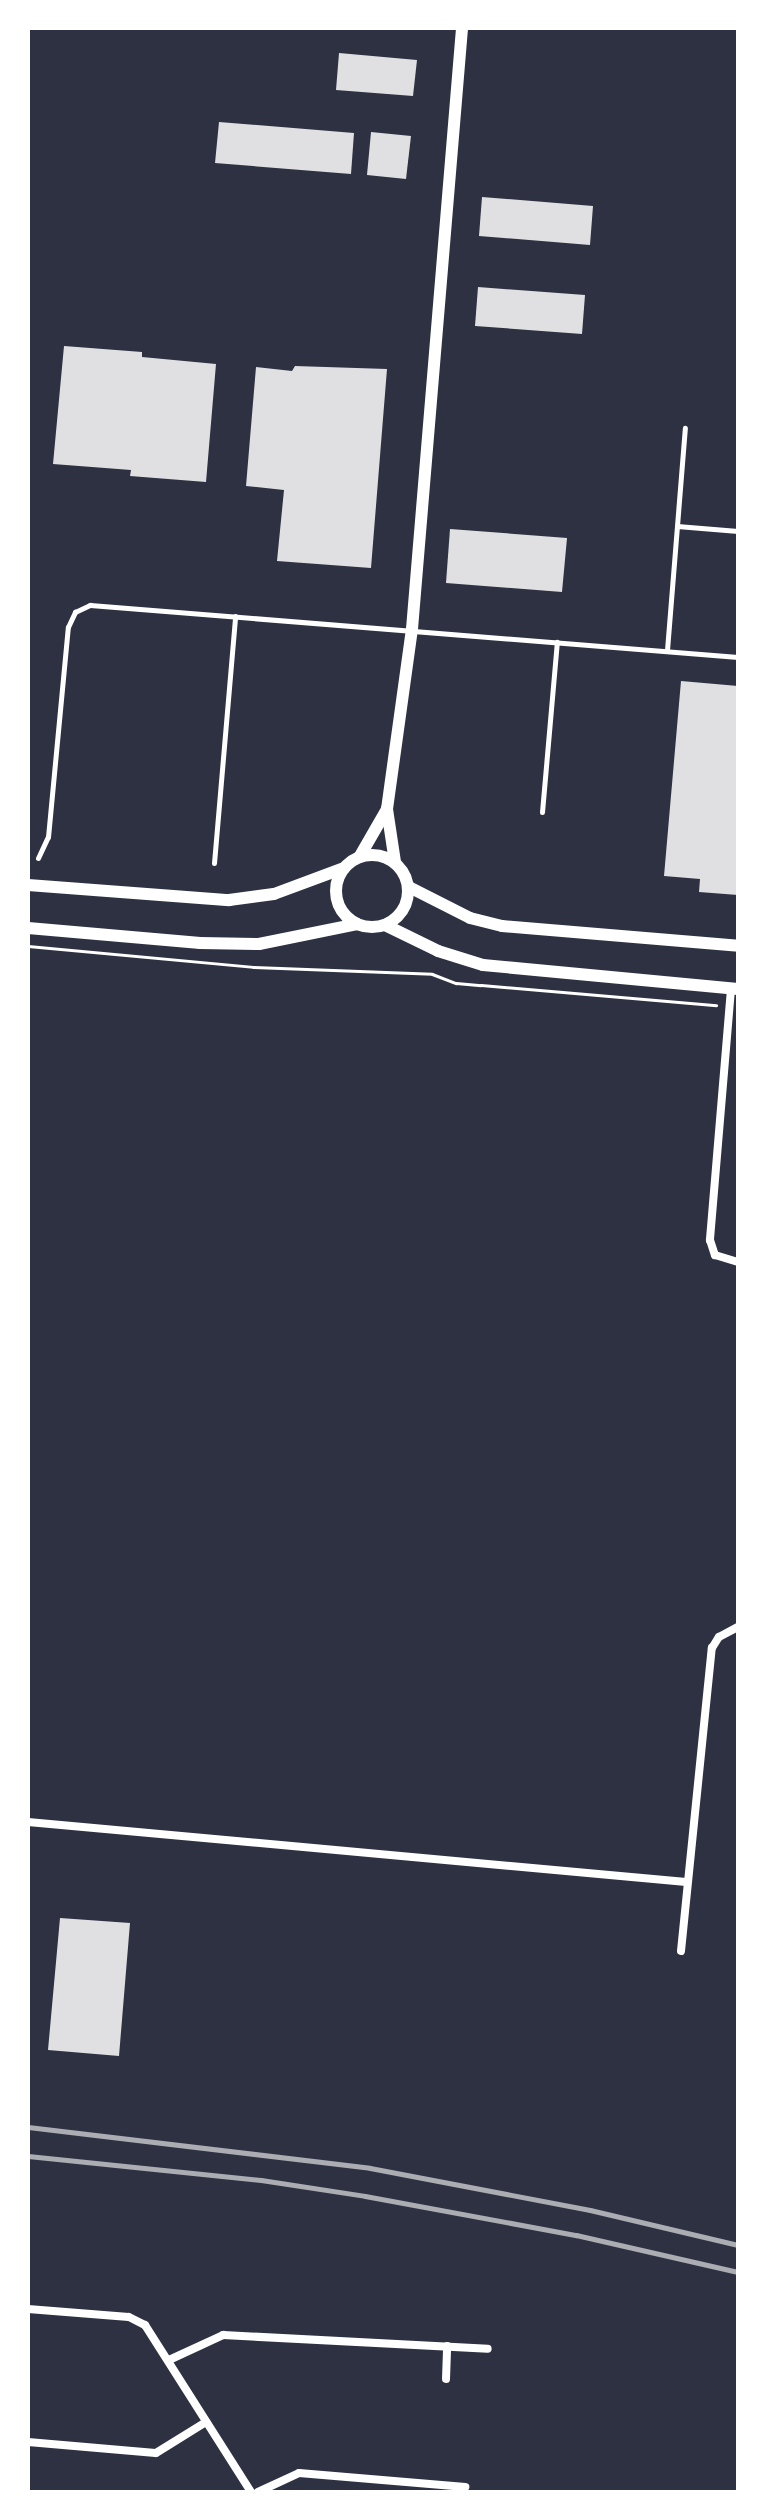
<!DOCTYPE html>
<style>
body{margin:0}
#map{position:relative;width:766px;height:2520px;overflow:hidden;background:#2d3142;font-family:Literata,serif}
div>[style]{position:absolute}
.building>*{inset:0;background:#e0e0e3}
.path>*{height:3px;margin:-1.5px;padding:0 1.5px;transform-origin:1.5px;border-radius:1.5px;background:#fff}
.service>*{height:5px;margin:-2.5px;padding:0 2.5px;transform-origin:2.5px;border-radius:2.5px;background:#fff}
.minor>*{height:8px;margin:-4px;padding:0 4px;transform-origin:4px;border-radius:4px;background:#fff}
.tertiary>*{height:12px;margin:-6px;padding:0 6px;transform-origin:6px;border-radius:6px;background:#fff}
.tertiary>.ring{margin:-6px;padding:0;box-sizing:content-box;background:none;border:12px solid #fff;border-radius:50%}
.rail>*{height:5px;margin:-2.5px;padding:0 2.5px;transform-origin:2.5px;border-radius:2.5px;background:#abadb3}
span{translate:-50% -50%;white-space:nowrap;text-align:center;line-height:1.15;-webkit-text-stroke:6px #fff;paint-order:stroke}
.frame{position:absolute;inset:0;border:30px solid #fff;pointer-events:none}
</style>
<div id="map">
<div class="building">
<i style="clip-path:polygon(339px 53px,417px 60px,413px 96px,336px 90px)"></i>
<i style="clip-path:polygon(219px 122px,354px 133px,351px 174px,215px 163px)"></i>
<i style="clip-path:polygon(371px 132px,411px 136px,406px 179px,367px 175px)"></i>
<i style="clip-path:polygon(482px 197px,593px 206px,590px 245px,479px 236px)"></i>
<i style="clip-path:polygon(478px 287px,585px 295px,582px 334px,475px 326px)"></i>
<i style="clip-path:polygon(64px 346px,142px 352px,142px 357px,216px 364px,206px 482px,130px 476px,131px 470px,53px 464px)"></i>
<i style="clip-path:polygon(295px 366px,387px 369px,371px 568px,277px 561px,284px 490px,246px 486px,256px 367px,292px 371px)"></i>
<i style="clip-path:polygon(450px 529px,567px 538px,562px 592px,446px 583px)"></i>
<i style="clip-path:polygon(681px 681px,738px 686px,738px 895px,699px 892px,700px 879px,664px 876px)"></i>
<i style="clip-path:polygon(60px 1918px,130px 1923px,119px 2056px,48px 2050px)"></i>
</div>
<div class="path">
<i style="left:28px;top:946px;width:226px;rotate:5.3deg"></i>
<i style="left:253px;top:967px;width:179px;rotate:2.2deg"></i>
<i style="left:432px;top:974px;width:26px;rotate:21deg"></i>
<i style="left:456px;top:983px;width:25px;rotate:5deg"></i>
<i style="left:481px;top:985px;width:236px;rotate:4.9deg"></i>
</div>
<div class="service">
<i style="left:677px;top:526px;width:61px;rotate:4.7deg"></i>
<i style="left:667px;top:650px;width:223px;rotate:-85.4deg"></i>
<i style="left:542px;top:812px;width:171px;rotate:-85deg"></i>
<i style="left:38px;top:858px;width:23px;rotate:-65deg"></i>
<i style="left:48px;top:837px;width:211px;rotate:-84.6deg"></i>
<i style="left:68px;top:627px;width:17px;rotate:-65deg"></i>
<i style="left:75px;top:612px;width:17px;rotate:-25deg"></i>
<i style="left:90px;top:605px;width:650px;rotate:4.59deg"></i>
<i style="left:214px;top:863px;width:248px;rotate:-85.1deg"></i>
</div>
<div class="minor">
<i style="left:731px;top:989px;width:252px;rotate:94.8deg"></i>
<i style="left:710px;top:1240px;width:16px;rotate:72deg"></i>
<i style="left:715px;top:1255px;width:24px;rotate:17deg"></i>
<i style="left:28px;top:1822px;width:661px;rotate:5.21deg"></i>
<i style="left:681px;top:1951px;width:305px;rotate:-84.2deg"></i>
<i style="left:712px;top:1648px;width:13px;rotate:-58deg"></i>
<i style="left:719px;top:1637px;width:21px;rotate:-28deg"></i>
<i style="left:28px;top:2309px;width:101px;rotate:4.5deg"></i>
<i style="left:129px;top:2317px;width:18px;rotate:27deg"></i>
<i style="left:145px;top:2325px;width:198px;rotate:57.6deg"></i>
<i style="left:169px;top:2360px;width:60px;rotate:-24.8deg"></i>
<i style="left:223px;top:2335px;width:265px;rotate:3deg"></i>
<i style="left:446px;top:2379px;width:33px;rotate:-88deg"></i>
<i style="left:28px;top:2442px;width:128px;rotate:4.9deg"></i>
<i style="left:156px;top:2453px;width:59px;rotate:-31.8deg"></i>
<i style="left:258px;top:2492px;width:45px;rotate:-24.9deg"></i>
<i style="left:299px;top:2473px;width:167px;rotate:4.8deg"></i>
</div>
<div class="tertiary">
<i class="ring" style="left:336px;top:855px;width:60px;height:60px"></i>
<i style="left:360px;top:856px;width:54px;rotate:-60.1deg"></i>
<i style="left:395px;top:862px;width:54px;rotate:-98.6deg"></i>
<i style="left:387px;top:809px;width:182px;rotate:-82.1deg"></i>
<i style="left:412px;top:629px;width:603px;rotate:-85.24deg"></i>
<i style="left:28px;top:885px;width:202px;rotate:4.3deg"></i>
<i style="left:229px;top:900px;width:45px;rotate:-7.6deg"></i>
<i style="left:274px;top:894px;width:75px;rotate:-20.4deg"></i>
<i style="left:409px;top:887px;width:68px;rotate:26.9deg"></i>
<i style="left:470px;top:918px;width:33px;rotate:14deg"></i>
<i style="left:502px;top:926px;width:237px;rotate:4.8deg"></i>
<i style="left:385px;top:925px;width:59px;rotate:26.1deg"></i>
<i style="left:438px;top:951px;width:47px;rotate:17.3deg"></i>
<i style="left:483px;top:965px;width:256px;rotate:5.4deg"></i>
<i style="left:28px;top:928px;width:173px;rotate:5deg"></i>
<i style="left:200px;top:943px;width:59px;rotate:1deg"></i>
<i style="left:259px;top:944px;width:100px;rotate:-11.5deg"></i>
</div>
<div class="rail">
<i style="left:28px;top:2127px;width:344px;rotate:6.8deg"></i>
<i style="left:370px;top:2168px;width:224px;rotate:10.8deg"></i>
<i style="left:590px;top:2210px;width:152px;rotate:13.3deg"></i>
<i style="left:28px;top:2156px;width:234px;rotate:5.9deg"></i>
<i style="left:261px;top:2180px;width:105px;rotate:8.7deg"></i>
<i style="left:365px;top:2196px;width:215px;rotate:10.5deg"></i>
<i style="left:576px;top:2235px;width:166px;rotate:12.9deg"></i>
</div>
<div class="frame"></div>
</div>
